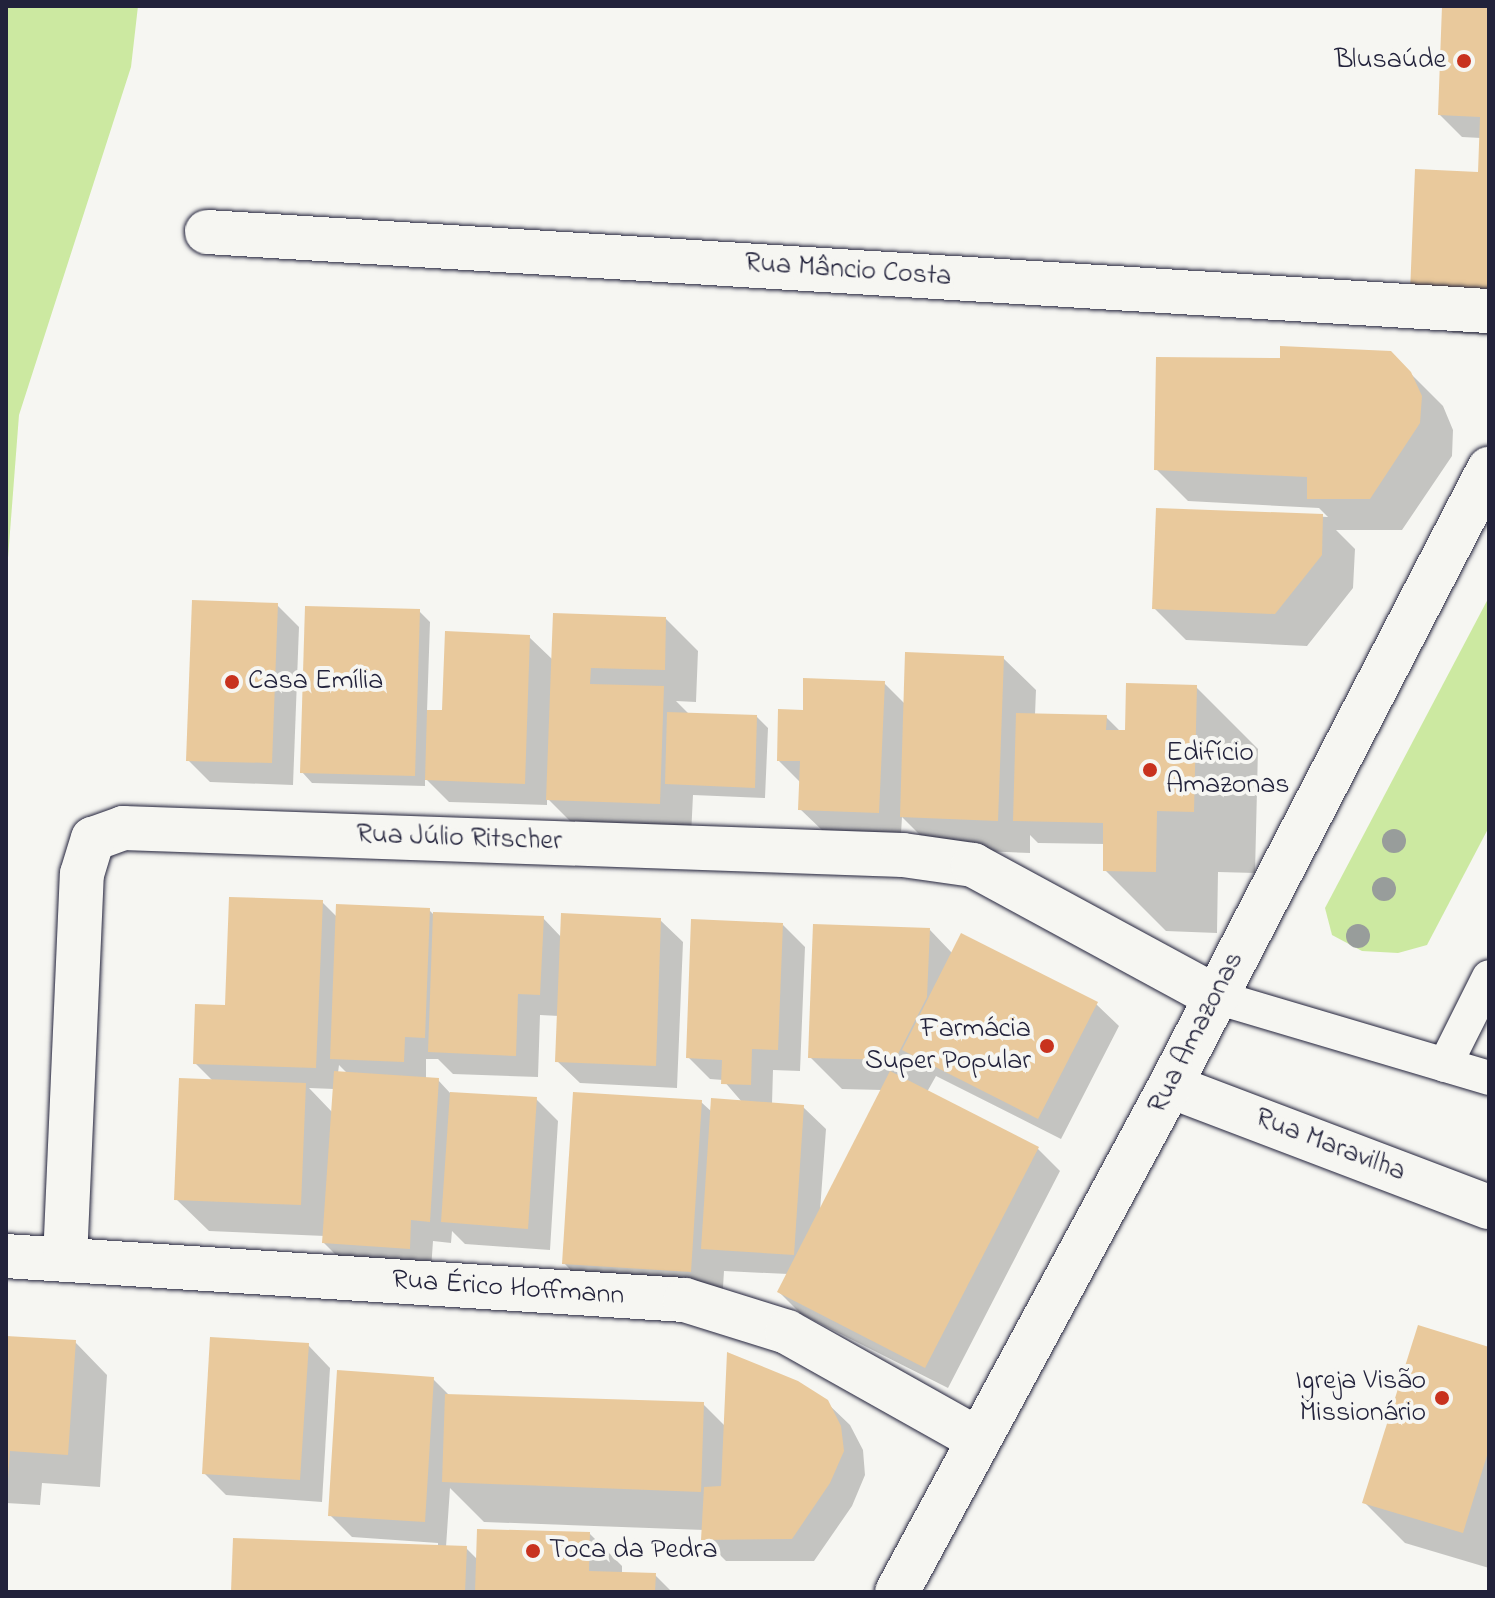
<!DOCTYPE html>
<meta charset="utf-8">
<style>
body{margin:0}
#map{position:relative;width:1495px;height:1598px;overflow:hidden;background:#f6f6f2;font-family:"Indie Flower",sans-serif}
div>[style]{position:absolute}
.green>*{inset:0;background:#cce9a1}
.shadow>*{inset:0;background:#0003}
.building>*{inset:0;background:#e9c99c}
.roads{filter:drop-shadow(0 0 2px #22223b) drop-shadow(0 0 2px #22223b)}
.service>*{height:34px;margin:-17px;padding:0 17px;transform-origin:17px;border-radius:17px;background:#f6f6f2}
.minor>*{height:44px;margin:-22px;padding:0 22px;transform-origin:22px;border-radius:22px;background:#f6f6f2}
.secondary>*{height:44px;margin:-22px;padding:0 22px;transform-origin:22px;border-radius:22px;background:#f6f6f2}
.trees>*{width:24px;height:24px;margin:-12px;border-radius:50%;background:#989d9b}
.dots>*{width:22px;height:22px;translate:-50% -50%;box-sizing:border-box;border:4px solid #f6f6f2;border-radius:50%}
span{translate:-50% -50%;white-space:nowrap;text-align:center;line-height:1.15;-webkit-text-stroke:8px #f6f6f2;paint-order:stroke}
.poi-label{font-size:28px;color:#22223b}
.right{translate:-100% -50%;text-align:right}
.left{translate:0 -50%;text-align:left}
.street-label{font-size:28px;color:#22223b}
.frame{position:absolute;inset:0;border:8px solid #22223b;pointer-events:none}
</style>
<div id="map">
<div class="green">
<i style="clip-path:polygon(6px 6px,138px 6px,131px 67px,19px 415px,6px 584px)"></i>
<i style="clip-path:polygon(1489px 597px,1489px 827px,1427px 945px,1398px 953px,1362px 951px,1332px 935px,1325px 908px)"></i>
</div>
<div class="shadow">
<i style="clip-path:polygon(1444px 6px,1489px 6px,1489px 335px,1453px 333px,1412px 293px,1480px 174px,1481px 138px,1462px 137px,1440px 115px)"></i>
<i style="clip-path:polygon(1390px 353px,1443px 406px,1453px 430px,1452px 456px,1402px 530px,1336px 530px,1355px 549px,1353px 588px,1307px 646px,1186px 640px,1154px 608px,1158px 510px,1328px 517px,1319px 508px,1188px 501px,1156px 469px,1282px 360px)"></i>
<i style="clip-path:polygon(277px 605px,299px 627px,293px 785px,210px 782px,188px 760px)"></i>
<i style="clip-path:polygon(419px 611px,430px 622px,427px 712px,444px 712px,529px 637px,553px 660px,666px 619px,698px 651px,696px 702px,676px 701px,690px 715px,757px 717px,768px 728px,765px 798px,693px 795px,691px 836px,580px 831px,547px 798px,547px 805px,449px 802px,425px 778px,425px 786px,312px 783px,302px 772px)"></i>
<i style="clip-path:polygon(1003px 658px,1036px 690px,1035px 715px,1106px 717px,1121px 732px,1127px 732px,1196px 687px,1258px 749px,1255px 873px,1218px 872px,1217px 933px,1166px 931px,1105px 870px,1105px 844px,1038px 843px,1030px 835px,1030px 853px,934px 849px,902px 817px,901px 834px,823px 831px,800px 809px,801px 783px,779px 761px,805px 712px,884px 683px,906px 705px)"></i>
<i style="clip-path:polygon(evenodd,322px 902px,338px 918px,429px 910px,433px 914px,543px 918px,562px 938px,660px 920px,683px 942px,677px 1088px,580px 1083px,557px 1061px,559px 1016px,540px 1015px,538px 1077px,453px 1074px,438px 1059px,426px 1059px,426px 1080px,438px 1080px,451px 1094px,536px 1099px,558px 1121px,550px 1250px,465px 1244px,452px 1231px,451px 1243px,433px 1241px,431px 1270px,346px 1265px,324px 1243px,325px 1236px,209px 1231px,176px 1199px,213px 1081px,195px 1063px,227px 1007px,322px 902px,339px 1065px,348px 1074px,338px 1073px,339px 1065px,322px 902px,309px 1088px,334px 1089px,333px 1113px,309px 1088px)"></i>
<i style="clip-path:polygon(783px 925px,805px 947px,800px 1071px,773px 1070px,772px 1104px,803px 1107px,826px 1129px,820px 1211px,882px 1090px,842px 1089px,810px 1057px,930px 930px,953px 954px,1096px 1004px,1119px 1026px,1061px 1139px,936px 1076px,927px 1092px,1038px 1149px,1060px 1171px,948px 1388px,801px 1314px,779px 1292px,788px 1274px,724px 1271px,722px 1304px,596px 1296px,564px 1263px,701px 1102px,712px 1112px,742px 1102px,723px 1080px,710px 1079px,688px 1057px)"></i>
<i style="clip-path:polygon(6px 1338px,75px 1342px,107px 1375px,100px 1487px,42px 1483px,40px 1505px,6px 1503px)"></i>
<i style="clip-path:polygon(308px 1345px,330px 1368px,322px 1502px,226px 1495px,204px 1473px)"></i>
<i style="clip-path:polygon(1489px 1349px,1489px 1568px,1405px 1543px,1364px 1502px)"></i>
<i style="clip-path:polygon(433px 1379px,450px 1396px,703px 1404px,725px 1426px,826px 1402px,850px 1425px,863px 1450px,865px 1475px,852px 1506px,814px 1561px,726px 1561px,704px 1539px,704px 1530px,484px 1522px,450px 1488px,446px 1547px,466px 1548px,478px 1560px,590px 1534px,622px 1566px,622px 1574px,655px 1575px,672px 1592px,233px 1592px,438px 1547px,438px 1543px,352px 1537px,330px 1515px)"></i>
</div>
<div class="building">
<i style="clip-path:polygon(1442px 6px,1489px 6px,1489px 297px,1410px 293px,1415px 169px,1478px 172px,1480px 117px,1438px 115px)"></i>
<i style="clip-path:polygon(1280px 346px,1391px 351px,1411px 372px,1422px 396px,1420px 423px,1370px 499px,1307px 499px,1307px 477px,1154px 470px,1156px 357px,1280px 358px)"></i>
<i style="clip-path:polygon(1156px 508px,1323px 514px,1322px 555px,1275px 614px,1152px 609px)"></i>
<i style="clip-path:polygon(192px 600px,278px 603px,272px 763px,186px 761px)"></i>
<i style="clip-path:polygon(305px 606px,420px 609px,415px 776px,300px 773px)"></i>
<i style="clip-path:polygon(553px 613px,666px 617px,665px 670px,591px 668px,590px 684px,664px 686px,660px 804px,546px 800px)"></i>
<i style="clip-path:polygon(445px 631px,530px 635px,525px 784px,425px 780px,427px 710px,442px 710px)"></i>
<i style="clip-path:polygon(905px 652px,1004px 656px,998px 821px,900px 817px)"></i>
<i style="clip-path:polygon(803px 678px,885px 681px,879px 813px,798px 810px,800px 761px,777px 761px,778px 709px,803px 710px)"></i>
<i style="clip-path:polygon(1126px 683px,1197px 685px,1194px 812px,1157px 811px,1156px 872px,1103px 871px,1103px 823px,1013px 821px,1016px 713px,1107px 715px,1106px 730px,1125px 730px)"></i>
<i style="clip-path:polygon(667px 712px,757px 715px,755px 788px,665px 784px)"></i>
<i style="clip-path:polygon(229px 897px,323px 900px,316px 1068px,193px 1064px,195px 1004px,225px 1005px)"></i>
<i style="clip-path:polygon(336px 904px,430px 908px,425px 1038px,405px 1037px,404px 1062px,330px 1059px)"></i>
<i style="clip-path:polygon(433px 912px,544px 916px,540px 995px,518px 994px,516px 1056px,428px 1052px)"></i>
<i style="clip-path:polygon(561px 913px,661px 918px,656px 1066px,555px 1062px)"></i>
<i style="clip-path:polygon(691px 919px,783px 923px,778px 1050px,752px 1049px,751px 1085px,721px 1084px,722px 1060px,686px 1058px)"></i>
<i style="clip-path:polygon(813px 924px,930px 928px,927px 997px,895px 1060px,808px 1058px)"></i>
<i style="clip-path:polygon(961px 933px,1098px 1002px,1038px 1119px,902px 1050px)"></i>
<i style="clip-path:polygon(334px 1071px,439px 1078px,430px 1222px,411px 1220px,410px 1249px,322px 1243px)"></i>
<i style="clip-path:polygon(890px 1071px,1039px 1147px,925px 1368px,777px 1292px)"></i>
<i style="clip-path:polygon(179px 1078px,306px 1083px,301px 1205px,174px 1200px)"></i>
<i style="clip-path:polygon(450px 1092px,537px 1097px,528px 1229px,441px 1222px)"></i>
<i style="clip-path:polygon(573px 1092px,702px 1100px,691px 1272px,562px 1264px)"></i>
<i style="clip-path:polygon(711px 1098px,804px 1105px,794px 1255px,701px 1249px)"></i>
<i style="clip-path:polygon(1418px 1325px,1489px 1347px,1489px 1449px,1463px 1533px,1362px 1503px)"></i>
<i style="clip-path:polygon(6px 1336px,76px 1340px,68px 1455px,10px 1451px,8px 1479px)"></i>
<i style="clip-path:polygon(210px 1337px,309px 1343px,300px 1480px,202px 1474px)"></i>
<i style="clip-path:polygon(727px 1352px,798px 1381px,828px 1400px,841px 1426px,844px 1451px,830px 1483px,792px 1539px,701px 1540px,704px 1487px,721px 1486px)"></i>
<i style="clip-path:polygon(337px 1370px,434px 1377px,425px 1522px,328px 1516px)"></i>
<i style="clip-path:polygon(445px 1394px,704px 1402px,701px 1492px,442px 1482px)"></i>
<i style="clip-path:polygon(477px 1529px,590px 1532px,589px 1571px,656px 1573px,655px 1592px,475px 1592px)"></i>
<i style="clip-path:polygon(233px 1538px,467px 1546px,465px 1592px,231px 1592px)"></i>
</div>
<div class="roads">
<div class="service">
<i style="left:1216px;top:997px;width:285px;rotate:16.5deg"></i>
<i style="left:1445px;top:1065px;width:98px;rotate:-63.4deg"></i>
</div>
<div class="minor">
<i style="left:207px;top:232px;width:1284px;rotate:3.53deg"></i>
<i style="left:1170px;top:1086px;width:341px;rotate:20.8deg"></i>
<i style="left:6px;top:1256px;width:680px;rotate:3.71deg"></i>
<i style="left:685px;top:1300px;width:107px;rotate:17.4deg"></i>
<i style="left:787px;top:1332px;width:219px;rotate:29.3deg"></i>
<i style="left:65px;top:1260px;width:386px;rotate:-87.5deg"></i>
<i style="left:82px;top:874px;width:37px;rotate:-73deg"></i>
<i style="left:93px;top:839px;width:32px;rotate:-20deg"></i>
<i style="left:123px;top:828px;width:780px;rotate:1.98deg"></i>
<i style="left:903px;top:855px;width:71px;rotate:8.1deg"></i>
<i style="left:973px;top:865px;width:277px;rotate:28.5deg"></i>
</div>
<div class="secondary">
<i style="left:897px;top:1592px;width:575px;rotate:-61.65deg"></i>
<i style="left:1170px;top:1086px;width:695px;rotate:-62.66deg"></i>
</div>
</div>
<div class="trees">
<i style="left:1394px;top:841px"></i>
<i style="left:1384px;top:889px"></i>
<i style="left:1358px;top:936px"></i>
</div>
<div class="dots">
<i style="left:1464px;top:61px;background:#c8321e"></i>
<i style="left:232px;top:682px;background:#c8321e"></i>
<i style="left:1150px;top:770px;background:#c8321e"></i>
<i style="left:1047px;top:1046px;background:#c8321e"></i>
<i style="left:1442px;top:1398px;background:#c8321e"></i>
<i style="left:533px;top:1551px;background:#c8321e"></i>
</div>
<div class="poi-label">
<span class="right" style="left:1446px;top:61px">Blusaúde</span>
<span class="left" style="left:248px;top:682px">Casa Emília</span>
<span class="left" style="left:1166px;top:770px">Edifício<br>Amazonas</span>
<span class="right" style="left:1031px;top:1046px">Farmácia<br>Super Popular</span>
<span class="right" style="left:1426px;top:1398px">Igreja Visão<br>Missionário</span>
<span class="left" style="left:549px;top:1551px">Toca da Pedra</span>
</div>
<div class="street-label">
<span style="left:848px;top:271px;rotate:4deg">Rua Mâncio Costa</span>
<span style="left:459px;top:839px;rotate:2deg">Rua Júlio Ritscher</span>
<span style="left:1197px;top:1033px;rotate:-63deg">Rua Amazonas</span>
<span style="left:1330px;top:1146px;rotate:21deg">Rua Maravilha</span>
<span style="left:508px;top:1289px;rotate:4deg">Rua Érico Hoffmann</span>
</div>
<div class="frame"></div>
</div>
